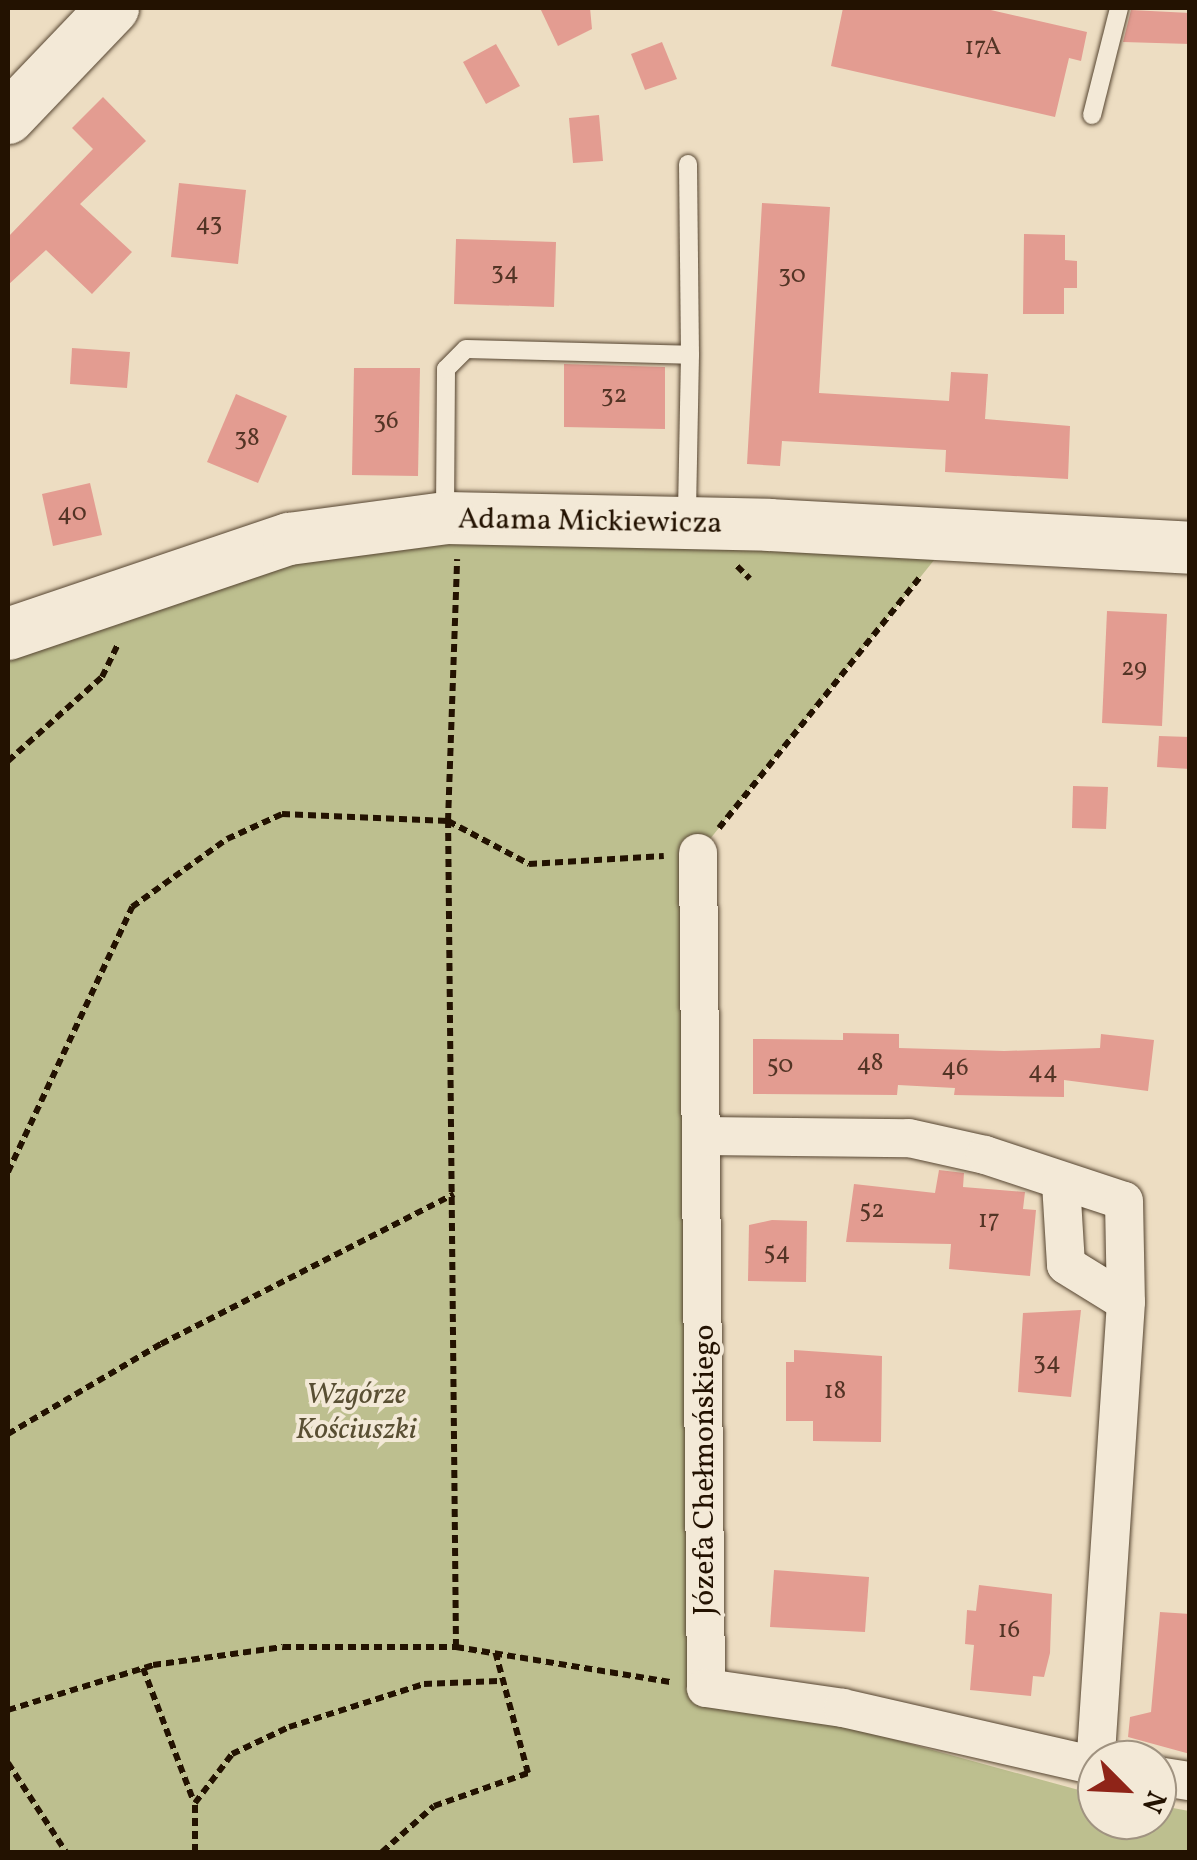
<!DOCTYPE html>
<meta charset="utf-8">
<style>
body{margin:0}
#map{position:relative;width:1197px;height:1860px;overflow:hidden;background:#edddc2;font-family:Vollkorn,serif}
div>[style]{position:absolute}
.green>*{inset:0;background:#bdbf8f}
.building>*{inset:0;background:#e39c91}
.path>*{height:6px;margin-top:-3px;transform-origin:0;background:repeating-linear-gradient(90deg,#231201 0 8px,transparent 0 13px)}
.roads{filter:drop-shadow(0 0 2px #564531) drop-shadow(0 0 2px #564531)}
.lane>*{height:18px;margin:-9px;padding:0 9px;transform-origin:9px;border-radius:9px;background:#f3e9d7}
.street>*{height:38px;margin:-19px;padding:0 19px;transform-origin:19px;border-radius:19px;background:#f3e9d7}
.secondary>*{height:52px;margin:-26px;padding:0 26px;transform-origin:26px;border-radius:26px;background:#f3e9d7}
span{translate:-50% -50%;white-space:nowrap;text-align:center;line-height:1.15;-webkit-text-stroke:8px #f3e9d7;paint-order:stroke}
.number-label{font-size:25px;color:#533425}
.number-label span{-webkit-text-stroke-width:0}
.street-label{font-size:30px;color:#231201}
.park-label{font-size:30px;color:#594f33;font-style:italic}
.frame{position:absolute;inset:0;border:10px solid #231201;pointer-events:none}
.north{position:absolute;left:1077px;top:1740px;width:100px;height:100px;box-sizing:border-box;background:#f3e9d7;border:2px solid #a09381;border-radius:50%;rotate:114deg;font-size:28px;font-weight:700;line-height:40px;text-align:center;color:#231201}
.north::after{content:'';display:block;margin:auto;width:35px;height:45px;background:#8f2418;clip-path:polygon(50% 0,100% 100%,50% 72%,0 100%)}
</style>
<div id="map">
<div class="green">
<i style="clip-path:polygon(955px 534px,698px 854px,706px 1688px,1097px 1795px,1097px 1820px,1157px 1820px,1157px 1805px,1189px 1811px,1189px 1852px,8px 1852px,8px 634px,289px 539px)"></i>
</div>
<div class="building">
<i style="clip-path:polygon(540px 8px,590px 8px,592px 29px,558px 46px)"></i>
<i style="clip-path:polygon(843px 8px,982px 8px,1087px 32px,1081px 61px,1069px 58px,1055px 117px,831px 66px)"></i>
<i style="clip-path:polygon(1131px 10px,1190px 13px,1190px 44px,1123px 42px)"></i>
<i style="clip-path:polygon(662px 42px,677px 79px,645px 90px,631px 54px)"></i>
<i style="clip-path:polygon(496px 44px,520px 86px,486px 104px,463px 62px)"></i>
<i style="clip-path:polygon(103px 97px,146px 141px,80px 204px,132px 252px,92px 294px,46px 250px,8px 285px,8px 237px,93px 149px,72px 128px)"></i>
<i style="clip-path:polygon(599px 115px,603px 161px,573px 163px,569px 118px)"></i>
<i style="clip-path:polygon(179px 183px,246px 190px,238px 264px,171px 257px)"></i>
<i style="clip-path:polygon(762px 203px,830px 207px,819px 393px,949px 401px,951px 372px,988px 374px,985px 419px,1070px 426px,1068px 479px,945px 472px,946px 450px,782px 441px,780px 466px,747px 464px)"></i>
<i style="clip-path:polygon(1024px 234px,1065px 235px,1065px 260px,1077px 261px,1077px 288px,1064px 288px,1064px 314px,1023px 314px)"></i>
<i style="clip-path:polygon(456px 239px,556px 242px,554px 307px,454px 304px)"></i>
<i style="clip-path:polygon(72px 348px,130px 352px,127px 388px,70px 384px)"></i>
<i style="clip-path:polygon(564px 364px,665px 367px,665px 429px,564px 427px)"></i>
<i style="clip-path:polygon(354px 368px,420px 368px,418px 476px,352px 475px)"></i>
<i style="clip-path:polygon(236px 394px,287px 416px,258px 483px,207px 462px)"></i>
<i style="clip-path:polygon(90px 483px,102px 535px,53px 546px,42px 494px)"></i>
<i style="clip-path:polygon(1107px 611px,1167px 614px,1162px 726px,1102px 723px)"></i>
<i style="clip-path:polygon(1159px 736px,1190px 737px,1190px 769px,1157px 767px)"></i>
<i style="clip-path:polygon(1073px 786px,1108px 787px,1106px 829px,1072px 828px)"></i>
<i style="clip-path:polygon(843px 1033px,899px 1034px,899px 1048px,1004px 1051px,1100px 1048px,1101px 1034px,1154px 1040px,1148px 1091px,1064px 1080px,1064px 1097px,954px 1095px,955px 1088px,898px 1085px,897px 1095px,753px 1094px,753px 1039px,843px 1040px)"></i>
<i style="clip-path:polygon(939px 1170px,964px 1173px,963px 1187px,1025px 1192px,1023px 1209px,1036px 1210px,1030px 1276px,949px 1269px,951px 1244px,846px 1242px,854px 1184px,935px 1193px)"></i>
<i style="clip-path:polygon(772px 1220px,807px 1221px,806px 1282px,748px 1281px,749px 1225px)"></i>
<i style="clip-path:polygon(1081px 1310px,1071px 1397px,1018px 1392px,1023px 1313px)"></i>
<i style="clip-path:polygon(794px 1350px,882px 1356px,881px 1442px,813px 1441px,813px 1421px,786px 1421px,786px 1362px,794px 1362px)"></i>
<i style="clip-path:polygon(774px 1570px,869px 1577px,865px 1632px,770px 1627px)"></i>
<i style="clip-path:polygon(979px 1585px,1052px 1594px,1050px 1653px,1044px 1677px,1033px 1676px,1031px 1696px,970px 1690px,974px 1645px,965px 1644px,967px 1610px,976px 1611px)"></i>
<i style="clip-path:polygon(1160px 1612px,1190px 1614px,1190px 1754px,1128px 1737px,1130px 1717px,1151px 1712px)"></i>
</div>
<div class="path">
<i style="left:737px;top:566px;width:18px;rotate:45deg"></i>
<i style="left:8px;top:761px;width:126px;rotate:-41.8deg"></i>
<i style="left:102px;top:677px;width:37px;rotate:-64deg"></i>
<i style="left:719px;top:828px;width:323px;rotate:-51.3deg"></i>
<i style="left:8px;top:1172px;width:293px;rotate:-64.9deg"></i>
<i style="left:132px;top:907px;width:117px;rotate:-35.6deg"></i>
<i style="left:227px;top:839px;width:60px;rotate:-24.4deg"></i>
<i style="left:282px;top:814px;width:166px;rotate:2.4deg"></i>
<i style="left:448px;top:821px;width:92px;rotate:28deg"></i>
<i style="left:529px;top:864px;width:135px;rotate:-3.4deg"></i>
<i style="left:8px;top:1434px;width:178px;rotate:-30.5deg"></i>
<i style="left:161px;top:1344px;width:329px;rotate:-27.1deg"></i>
<i style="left:456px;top:1647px;width:826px;rotate:-90.55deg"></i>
<i style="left:448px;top:821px;width:262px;rotate:-88deg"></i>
<i style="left:143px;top:1668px;width:143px;rotate:69.2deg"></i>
<i style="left:8px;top:1710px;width:152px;rotate:-17.2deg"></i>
<i style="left:153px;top:1665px;width:131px;rotate:-7.9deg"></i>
<i style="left:283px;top:1647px;width:173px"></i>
<i style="left:456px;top:1647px;width:217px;rotate:9.3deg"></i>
<i style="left:8px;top:1763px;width:106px;rotate:56.9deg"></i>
<i style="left:195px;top:1852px;width:49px;rotate:-90deg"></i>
<i style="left:195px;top:1803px;width:61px;rotate:-52.9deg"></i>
<i style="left:232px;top:1754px;width:63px;rotate:-25.3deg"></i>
<i style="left:289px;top:1727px;width:142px;rotate:-17.7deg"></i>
<i style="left:424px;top:1684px;width:74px;rotate:-2.3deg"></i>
<i style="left:382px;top:1852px;width:69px;rotate:-41.5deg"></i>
<i style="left:434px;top:1806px;width:100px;rotate:-19.3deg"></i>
<i style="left:528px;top:1773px;width:126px;rotate:-105.1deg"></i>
</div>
<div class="roads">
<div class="lane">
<i style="left:1092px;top:115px;width:110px;rotate:-75.8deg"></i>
<i style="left:688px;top:164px;width:191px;rotate:89.4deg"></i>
<i style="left:445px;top:512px;width:143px;rotate:-89.6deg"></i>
<i style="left:446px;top:369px;width:28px;rotate:-45deg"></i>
<i style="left:466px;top:349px;width:224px;rotate:1.5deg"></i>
<i style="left:690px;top:355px;width:162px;rotate:91.1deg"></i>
</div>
<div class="street">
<i style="left:698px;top:853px;width:835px;rotate:89.45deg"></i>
<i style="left:706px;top:1688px;width:138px;rotate:8.3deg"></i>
<i style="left:843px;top:1708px;width:261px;rotate:12.9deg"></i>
<i style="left:703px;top:1136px;width:206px;rotate:0.6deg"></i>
<i style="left:909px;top:1138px;width:78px;rotate:12.6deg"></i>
<i style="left:985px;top:1155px;width:146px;rotate:18.3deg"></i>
<i style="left:1124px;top:1201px;width:101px;rotate:88.9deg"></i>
<i style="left:1126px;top:1302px;width:465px;rotate:93.8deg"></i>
<i style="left:1061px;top:1183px;width:82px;rotate:86.5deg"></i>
<i style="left:1066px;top:1265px;width:70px;rotate:31.7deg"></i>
<i style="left:1157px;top:1776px;width:33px;rotate:9deg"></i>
</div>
<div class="secondary">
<i style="left:8px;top:118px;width:152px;rotate:-46.3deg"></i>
<i style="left:8px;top:634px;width:297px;rotate:-18.7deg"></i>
<i style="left:289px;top:539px;width:158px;rotate:-7.6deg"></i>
<i style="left:446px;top:518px;width:323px;rotate:1.2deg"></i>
<i style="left:769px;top:525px;width:422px;rotate:3.1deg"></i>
</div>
</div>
<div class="number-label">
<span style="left:983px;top:48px">17A</span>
<span style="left:209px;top:224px">43</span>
<span style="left:505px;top:273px">34</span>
<span style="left:792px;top:276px">30</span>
<span style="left:614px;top:396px">32</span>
<span style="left:386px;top:422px">36</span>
<span style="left:247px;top:439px">38</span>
<span style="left:72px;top:514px">40</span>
<span style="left:1134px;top:669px">29</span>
<span style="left:870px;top:1064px">48</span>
<span style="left:780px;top:1066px">50</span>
<span style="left:955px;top:1069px">46</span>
<span style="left:1043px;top:1072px">44</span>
<span style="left:872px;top:1211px">52</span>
<span style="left:989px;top:1221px">17</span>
<span style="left:777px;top:1253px">54</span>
<span style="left:1047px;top:1363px">34</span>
<span style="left:835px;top:1392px">18</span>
<span style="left:1009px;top:1631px">16</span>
</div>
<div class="street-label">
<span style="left:590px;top:522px;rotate:1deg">Adama Mickiewicza</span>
<span style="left:705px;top:1470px;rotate:-90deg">Józefa Chełmońskiego</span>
</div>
<div class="park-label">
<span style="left:356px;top:1412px">Wzgórze<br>Kościuszki</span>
</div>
<div class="frame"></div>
<div class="north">N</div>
</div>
